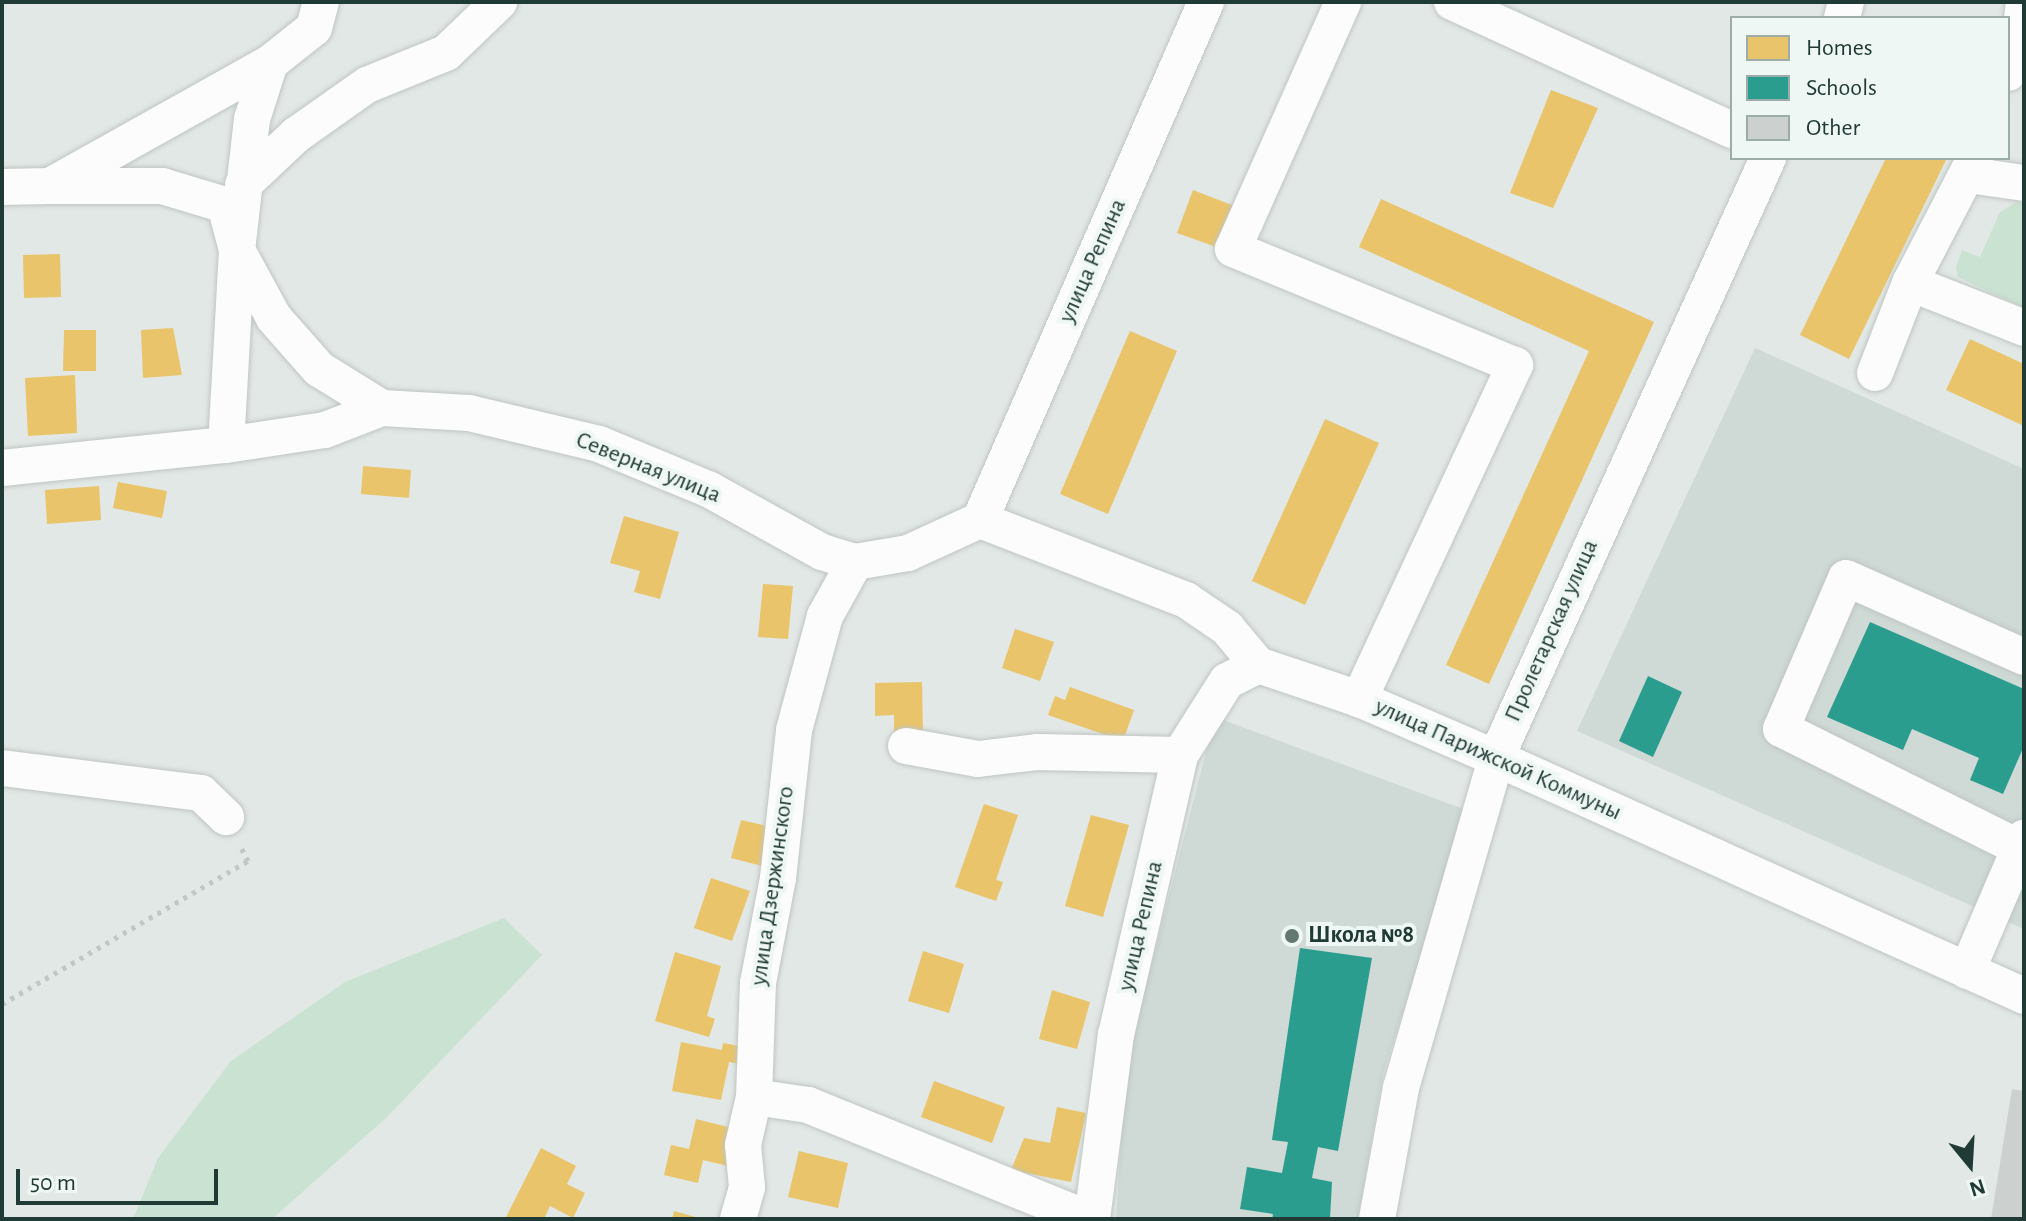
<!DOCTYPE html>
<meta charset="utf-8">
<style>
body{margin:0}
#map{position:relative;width:2026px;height:1221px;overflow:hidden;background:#e2e8e5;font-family:"Alegreya Sans",sans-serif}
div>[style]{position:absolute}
.built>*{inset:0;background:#cfd9d5}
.green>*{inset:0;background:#cae2d2}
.homes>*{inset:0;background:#e9c46a}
.schools>*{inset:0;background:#2a9d8f}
.building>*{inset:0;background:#ccd1cf}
.path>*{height:5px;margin-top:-2.5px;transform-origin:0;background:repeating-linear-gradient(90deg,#bfc8c5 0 4px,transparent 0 10px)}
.roads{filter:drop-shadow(0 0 2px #bfc5c2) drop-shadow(0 0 2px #bfc5c2)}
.minor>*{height:36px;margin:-18px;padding:0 18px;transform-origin:18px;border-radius:18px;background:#fbfcfb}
.dots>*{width:22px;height:22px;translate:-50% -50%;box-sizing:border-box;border:4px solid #eff7f4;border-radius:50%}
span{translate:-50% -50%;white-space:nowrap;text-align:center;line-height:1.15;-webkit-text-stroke:8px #eff7f4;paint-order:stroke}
.street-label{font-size:24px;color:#203b35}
.poi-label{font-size:24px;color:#203b35;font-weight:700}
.left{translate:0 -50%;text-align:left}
.frame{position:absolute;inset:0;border:4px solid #203b35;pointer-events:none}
.legend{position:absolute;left:1730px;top:16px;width:280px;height:144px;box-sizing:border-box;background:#eff7f4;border:2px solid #9caca8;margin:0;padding:10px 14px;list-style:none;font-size:24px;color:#203b35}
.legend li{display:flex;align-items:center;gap:16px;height:40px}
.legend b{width:40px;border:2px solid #9caca8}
.north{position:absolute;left:1930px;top:1125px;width:80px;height:80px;-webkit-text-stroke:6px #eff7f4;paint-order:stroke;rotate:162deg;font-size:22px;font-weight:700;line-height:32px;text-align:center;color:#203b35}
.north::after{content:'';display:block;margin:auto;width:28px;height:36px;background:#203b35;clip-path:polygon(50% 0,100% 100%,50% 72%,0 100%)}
.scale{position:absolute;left:16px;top:1169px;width:202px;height:36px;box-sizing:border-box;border:4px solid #203b35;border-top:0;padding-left:10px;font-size:24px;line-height:28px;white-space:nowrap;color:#203b35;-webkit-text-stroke:6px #eff7f4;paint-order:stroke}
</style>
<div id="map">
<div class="built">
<i style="clip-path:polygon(1755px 348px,2024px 469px,2024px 929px,1577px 731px)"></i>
<i style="clip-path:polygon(1215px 717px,1466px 810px,1383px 1075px,1358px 1219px,1116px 1219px,1126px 1063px)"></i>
</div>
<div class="green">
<i style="clip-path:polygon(2017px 202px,2024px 204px,2024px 308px,1958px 277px,1956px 267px,1962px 250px,1980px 257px,2000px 212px)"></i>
<i style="clip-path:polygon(504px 918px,542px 955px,387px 1117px,272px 1219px,133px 1219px,158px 1158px,231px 1061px,345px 982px)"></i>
</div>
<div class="homes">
<i style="clip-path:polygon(1551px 90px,1598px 108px,1553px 208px,1510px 193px)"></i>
<i style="clip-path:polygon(1886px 158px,1947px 158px,1849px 359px,1800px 335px)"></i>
<i style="clip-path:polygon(1193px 190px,1237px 207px,1222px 249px,1177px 233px)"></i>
<i style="clip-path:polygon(1381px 199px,1654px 322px,1489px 684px,1446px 665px,1589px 351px,1359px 247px)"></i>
<i style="clip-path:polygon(60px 254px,61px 297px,24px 298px,23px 255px)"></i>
<i style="clip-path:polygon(173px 328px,182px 375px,143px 378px,141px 330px)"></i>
<i style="clip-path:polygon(64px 330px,96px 330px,96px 371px,63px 371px)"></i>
<i style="clip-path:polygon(1130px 331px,1177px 351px,1108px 514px,1060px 494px)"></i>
<i style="clip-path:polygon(1970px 339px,2024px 364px,2024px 426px,1946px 390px)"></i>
<i style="clip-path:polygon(75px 375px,77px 433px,28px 436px,25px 378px)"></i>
<i style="clip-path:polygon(1325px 419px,1379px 443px,1305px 605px,1252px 581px)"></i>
<i style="clip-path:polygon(363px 466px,411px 470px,409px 498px,361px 494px)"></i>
<i style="clip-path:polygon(118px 482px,167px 491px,162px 518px,113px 508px)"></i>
<i style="clip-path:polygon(99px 486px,101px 520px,47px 524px,45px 490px)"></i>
<i style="clip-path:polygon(624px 516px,679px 532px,660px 599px,634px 592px,640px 571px,610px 563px)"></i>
<i style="clip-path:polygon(763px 584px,793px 586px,788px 639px,758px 637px)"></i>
<i style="clip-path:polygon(1015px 629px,1054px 642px,1040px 681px,1002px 668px)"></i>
<i style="clip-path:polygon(922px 682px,923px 733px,894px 733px,894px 715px,875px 716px,875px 683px)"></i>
<i style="clip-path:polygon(1070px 687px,1134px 710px,1123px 741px,1048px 715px,1055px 696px,1065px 700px)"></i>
<i style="clip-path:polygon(984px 804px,1018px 815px,996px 880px,1003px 882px,996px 901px,955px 887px)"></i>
<i style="clip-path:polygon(1091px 815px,1129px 825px,1103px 917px,1065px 906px)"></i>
<i style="clip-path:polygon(741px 820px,771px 827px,762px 866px,731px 858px)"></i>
<i style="clip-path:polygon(711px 878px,750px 891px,732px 941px,694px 928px)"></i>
<i style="clip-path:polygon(923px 951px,964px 964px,949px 1013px,908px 1001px)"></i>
<i style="clip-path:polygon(675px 952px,721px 966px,707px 1016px,715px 1019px,709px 1037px,655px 1021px)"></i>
<i style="clip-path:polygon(1052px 990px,1090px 1002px,1077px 1049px,1039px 1039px)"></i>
<i style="clip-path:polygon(681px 1042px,722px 1050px,723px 1043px,745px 1047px,741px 1064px,729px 1062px,721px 1100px,672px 1091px)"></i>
<i style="clip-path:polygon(934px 1081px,1005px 1107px,992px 1143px,921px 1117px)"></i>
<i style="clip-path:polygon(1057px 1107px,1086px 1113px,1071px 1182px,1011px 1170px,1024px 1138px,1050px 1143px)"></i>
<i style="clip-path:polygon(696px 1119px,736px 1129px,728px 1166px,703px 1160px,698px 1183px,664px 1175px,671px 1145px,689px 1149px)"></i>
<i style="clip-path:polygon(541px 1148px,576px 1166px,567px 1184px,585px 1193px,573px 1218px,550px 1206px,544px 1219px,505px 1219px)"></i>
<i style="clip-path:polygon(799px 1151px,848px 1163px,838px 1208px,788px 1197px)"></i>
<i style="clip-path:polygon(674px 1211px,699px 1218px,699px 1219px,672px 1219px)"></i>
</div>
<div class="schools">
<i style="clip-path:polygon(1870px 622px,2024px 689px,2024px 746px,2003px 794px,1970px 780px,1979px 758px,1912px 729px,1903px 750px,1827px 717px)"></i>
<i style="clip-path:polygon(1648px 676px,1682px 692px,1653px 757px,1619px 741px)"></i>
<i style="clip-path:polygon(1300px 948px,1372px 958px,1338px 1151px,1318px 1147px,1312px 1178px,1332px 1182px,1330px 1219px,1272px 1219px,1273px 1214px,1240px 1209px,1247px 1167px,1282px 1173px,1288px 1142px,1272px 1140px)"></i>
</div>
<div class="building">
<i style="clip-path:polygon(2012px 1089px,2024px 1091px,2024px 1219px,1991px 1219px)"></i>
</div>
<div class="path">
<i style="left:2px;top:1004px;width:285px;rotate:-30.2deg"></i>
<i style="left:248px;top:861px;width:20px;rotate:-117deg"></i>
</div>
<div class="roads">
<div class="minor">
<i style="left:1343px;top:2px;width:270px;rotate:114deg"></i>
<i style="left:1233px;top:249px;width:305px;rotate:22.4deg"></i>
<i style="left:1515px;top:365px;width:369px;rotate:115deg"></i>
<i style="left:1452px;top:2px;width:308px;rotate:24.6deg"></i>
<i style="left:1842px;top:18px;width:16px;rotate:-76deg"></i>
<i style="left:270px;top:63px;width:59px;rotate:107.8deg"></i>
<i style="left:252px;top:119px;width:132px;rotate:96.5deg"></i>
<i style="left:237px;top:250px;width:77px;rotate:61.4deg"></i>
<i style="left:274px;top:318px;width:68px;rotate:48.6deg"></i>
<i style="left:319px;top:369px;width:74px;rotate:31.8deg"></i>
<i style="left:382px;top:408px;width:87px;rotate:3.3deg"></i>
<i style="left:469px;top:413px;width:134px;rotate:13.4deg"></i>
<i style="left:599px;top:444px;width:120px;rotate:22.5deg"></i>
<i style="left:710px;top:490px;width:128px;rotate:29deg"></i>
<i style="left:822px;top:552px;width:34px;rotate:17deg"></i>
<i style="left:855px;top:562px;width:54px;rotate:-9.6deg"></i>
<i style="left:908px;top:553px;width:79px;rotate:-24.6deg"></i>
<i style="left:2008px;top:73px;width:31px;rotate:-69deg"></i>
<i style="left:2019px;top:44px;width:42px;rotate:-83.2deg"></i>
<i style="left:1968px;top:175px;width:57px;rotate:8.1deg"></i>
<i style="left:243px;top:185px;width:73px;rotate:-43.3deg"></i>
<i style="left:296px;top:135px;width:87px;rotate:-35.2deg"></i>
<i style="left:367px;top:85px;width:85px;rotate:-22.1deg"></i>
<i style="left:446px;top:53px;width:74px;rotate:-43.9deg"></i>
<i style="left:50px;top:186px;width:112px"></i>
<i style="left:162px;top:186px;width:66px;rotate:16.8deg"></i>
<i style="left:225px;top:205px;width:47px;rotate:75.1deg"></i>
<i style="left:237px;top:250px;width:195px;rotate:93.2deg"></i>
<i style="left:2px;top:187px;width:48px;rotate:-1.2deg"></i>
<i style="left:50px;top:186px;width:252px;rotate:-29.2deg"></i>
<i style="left:270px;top:63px;width:56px;rotate:-38.5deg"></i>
<i style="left:314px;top:28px;width:27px;rotate:-75deg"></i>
<i style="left:1910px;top:283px;width:123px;rotate:21.5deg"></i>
<i style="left:1875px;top:373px;width:97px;rotate:-68.7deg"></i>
<i style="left:1910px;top:283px;width:141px;rotate:-62.5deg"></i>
<i style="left:2px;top:468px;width:225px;rotate:-5.9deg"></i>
<i style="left:226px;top:445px;width:100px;rotate:-8.6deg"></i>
<i style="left:325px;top:430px;width:61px;rotate:-21.1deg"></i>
<i style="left:980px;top:520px;width:221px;rotate:21.2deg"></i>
<i style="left:1186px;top:600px;width:50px;rotate:34.3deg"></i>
<i style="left:1227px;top:628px;width:48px;rotate:50deg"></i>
<i style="left:1258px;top:665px;width:107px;rotate:18.6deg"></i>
<i style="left:1359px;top:699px;width:149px;rotate:23.3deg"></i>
<i style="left:1496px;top:758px;width:579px;rotate:24.26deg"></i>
<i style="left:980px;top:520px;width:565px;rotate:-66.43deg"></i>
<i style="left:906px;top:746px;width:73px;rotate:10.2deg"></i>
<i style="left:978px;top:759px;width:59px;rotate:-6.8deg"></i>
<i style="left:1037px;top:752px;width:143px;rotate:1.2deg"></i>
<i style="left:2px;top:768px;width:201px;rotate:7.2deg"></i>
<i style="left:201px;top:793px;width:35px;rotate:44deg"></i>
<i style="left:2020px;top:848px;width:267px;rotate:-153.5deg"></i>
<i style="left:1781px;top:729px;width:164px;rotate:-66.7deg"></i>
<i style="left:1846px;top:578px;width:195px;rotate:23.9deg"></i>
<i style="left:1967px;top:971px;width:145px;rotate:-66.8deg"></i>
<i style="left:754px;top:1097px;width:55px;rotate:8.4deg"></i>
<i style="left:808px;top:1105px;width:303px;rotate:22.1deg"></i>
<i style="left:738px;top:1219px;width:33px;rotate:-74deg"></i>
<i style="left:747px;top:1187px;width:42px;rotate:-95.4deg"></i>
<i style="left:743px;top:1145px;width:49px;rotate:-77.1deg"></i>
<i style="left:754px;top:1097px;width:114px;rotate:-88deg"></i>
<i style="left:758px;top:983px;width:107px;rotate:-79.2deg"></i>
<i style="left:778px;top:878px;width:149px;rotate:-83.8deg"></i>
<i style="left:794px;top:730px;width:118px;rotate:-74.8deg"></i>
<i style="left:825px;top:616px;width:62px;rotate:-60.9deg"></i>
<i style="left:1092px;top:1219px;width:186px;rotate:-82.6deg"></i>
<i style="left:1116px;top:1035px;width:287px;rotate:-77.1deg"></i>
<i style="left:1180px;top:755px;width:88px;rotate:-57.6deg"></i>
<i style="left:1227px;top:681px;width:35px;rotate:-27deg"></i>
<i style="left:1377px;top:1219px;width:133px;rotate:-79.6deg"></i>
<i style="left:1401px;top:1088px;width:343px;rotate:-73.9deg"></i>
<i style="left:1496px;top:758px;width:659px;rotate:-65.61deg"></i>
</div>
</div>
<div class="dots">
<i style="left:1292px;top:936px;background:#647873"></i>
</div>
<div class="street-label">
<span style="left:1093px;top:261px;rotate:-66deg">улица Репина</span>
<span style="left:648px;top:468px;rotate:22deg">Северная улица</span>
<span style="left:1552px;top:631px;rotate:-66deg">Пролетарская улица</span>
<span style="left:1498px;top:760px;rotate:24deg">улица Парижской Коммуны</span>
<span style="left:773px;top:886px;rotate:-82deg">улица Дзержинского</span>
<span style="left:1141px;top:926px;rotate:-77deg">улица Репина</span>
</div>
<div class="poi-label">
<span class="left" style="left:1308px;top:936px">Школа №8</span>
</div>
<div class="frame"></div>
<ul class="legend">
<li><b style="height:22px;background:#e9c46a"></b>Homes</li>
<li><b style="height:22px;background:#2a9d8f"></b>Schools</li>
<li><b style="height:22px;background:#ccd1cf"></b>Other</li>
</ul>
<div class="north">N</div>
<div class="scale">50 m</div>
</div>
